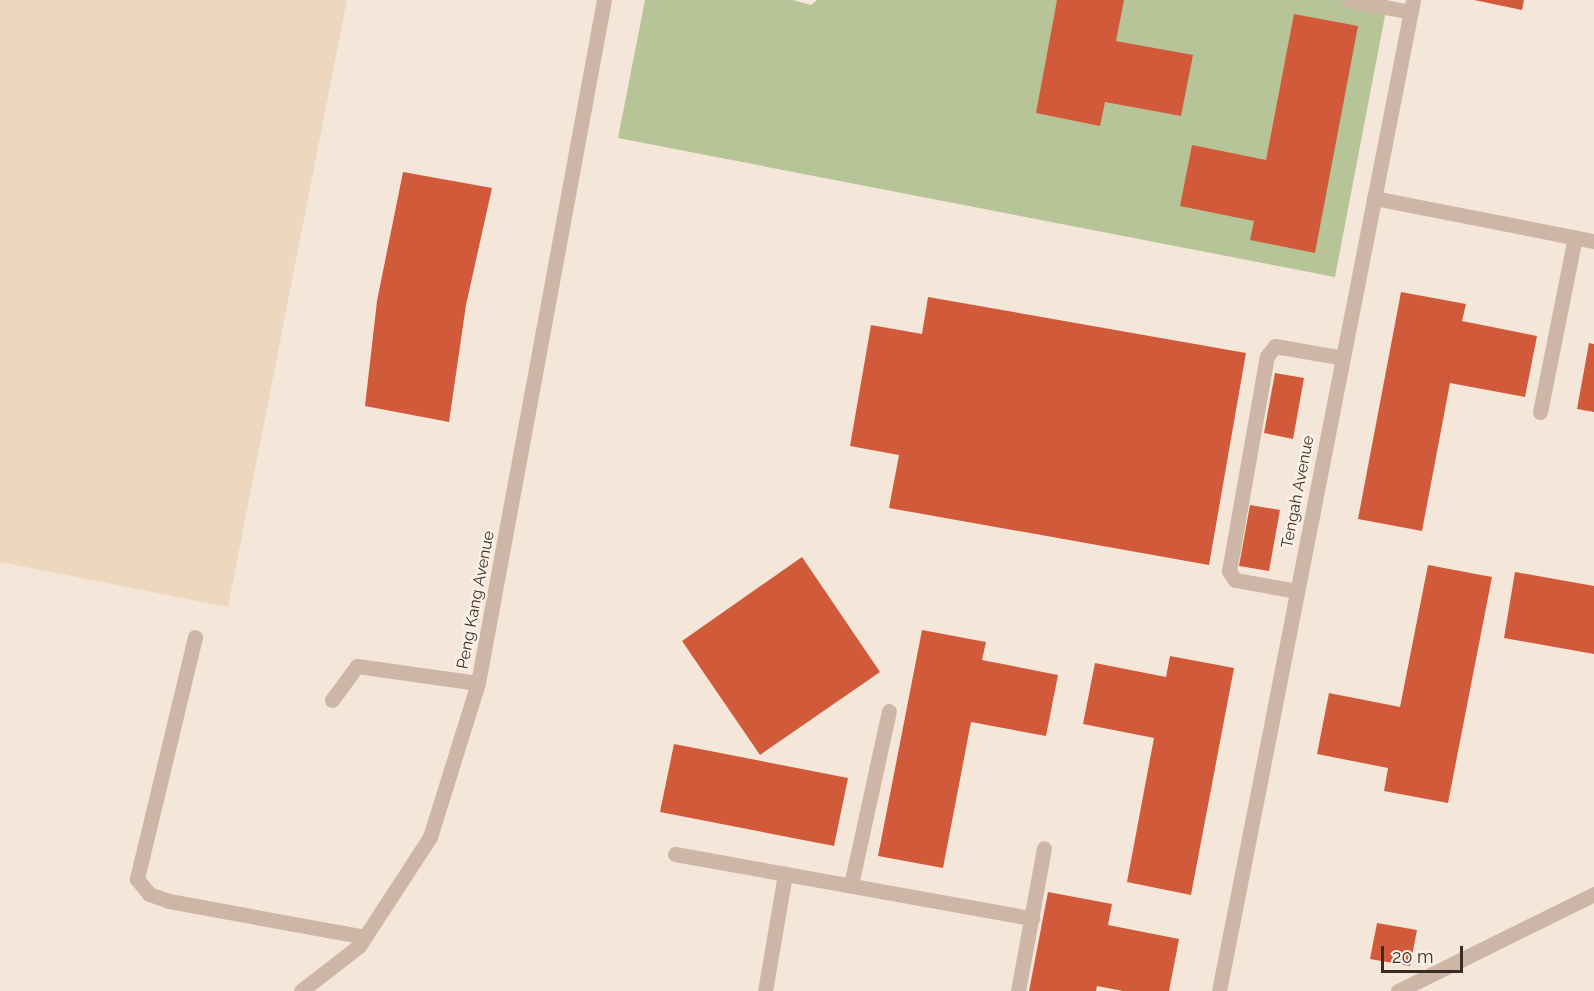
<!DOCTYPE html>
<style>
body{margin:0}
#map{position:relative;width:1594px;height:991px;overflow:hidden;background:#f4e7da;font-family:Raleway,sans-serif}
div>[style]{position:absolute}
.green>*{inset:0;background:#b7c498}
.plaza>*{inset:0;background:#edd7bf}
.building>*{inset:0;background:#d15a3b}
.minor>*{height:15px;margin:-7.5px;padding:0 7.5px;transform-origin:7.5px;border-radius:7.5px;background:#cdb6a5}
span{translate:-50% -50%;white-space:nowrap;text-align:center;line-height:1.15;-webkit-text-stroke:4.5px #fbf1e7;paint-order:stroke}
.street-label{font-size:16px;color:#382c27}
.scale{position:absolute;left:1381px;top:946px;width:82px;height:27px;box-sizing:border-box;border:3px solid #382c27;border-top:0;padding-left:8px;font-size:18px;line-height:21px;white-space:nowrap;color:#382c27;-webkit-text-stroke:4px #fbf1e7;paint-order:stroke}
</style>
<div id="map">
<div class="green">
<i style="clip-path:polygon(645px 0,792px 0,811px 5px,817px 0,1388px 0,1335px 277px,618px 138px)"></i>
</div>
<div class="plaza">
<i style="clip-path:polygon(0 0,347px 0,228px 607px,0 562px)"></i>
</div>
<div class="building">
<i style="clip-path:polygon(1057px 0,1124px 0,1116px 41px,1193px 55px,1181px 116px,1105px 102px,1100px 126px,1036px 113px)"></i>
<i style="clip-path:polygon(1474px 0,1524px 0,1522px 10px)"></i>
<i style="clip-path:polygon(1294px 14px,1358px 26px,1315px 253px,1250px 240px,1254px 221px,1180px 206px,1192px 145px,1266px 160px)"></i>
<i style="clip-path:polygon(403px 172px,492px 188px,466px 305px,449px 422px,365px 406px,377px 301px)"></i>
<i style="clip-path:polygon(1401px 292px,1466px 304px,1462px 321px,1537px 336px,1525px 397px,1450px 383px,1422px 531px,1358px 519px)"></i>
<i style="clip-path:polygon(928px 297px,1246px 353px,1209px 565px,889px 508px,899px 455px,850px 446px,871px 325px,922px 334px)"></i>
<i style="clip-path:polygon(1589px 343px,1594px 344px,1594px 412px,1577px 409px)"></i>
<i style="clip-path:polygon(1275px 373px,1304px 378px,1293px 439px,1264px 433px)"></i>
<i style="clip-path:polygon(1250px 505px,1280px 510px,1269px 571px,1239px 566px)"></i>
<i style="clip-path:polygon(802px 557px,880px 672px,760px 755px,682px 641px)"></i>
<i style="clip-path:polygon(1428px 565px,1492px 577px,1448px 803px,1384px 791px,1388px 768px,1317px 754px,1329px 693px,1400px 707px)"></i>
<i style="clip-path:polygon(1515px 572px,1594px 586px,1594px 654px,1504px 638px)"></i>
<i style="clip-path:polygon(922px 630px,986px 642px,982px 660px,1058px 675px,1046px 736px,971px 722px,943px 868px,878px 856px)"></i>
<i style="clip-path:polygon(1170px 656px,1234px 668px,1191px 895px,1127px 882px,1154px 738px,1083px 724px,1095px 663px,1166px 677px)"></i>
<i style="clip-path:polygon(674px 744px,848px 778px,834px 846px,660px 812px)"></i>
<i style="clip-path:polygon(1048px 892px,1112px 904px,1108px 925px,1179px 939px,1169px 991px,1123px 991px,1097px 986px,1096px 991px,1029px 991px)"></i>
<i style="clip-path:polygon(1377px 923px,1417px 930px,1410px 966px,1370px 959px)"></i>
</div>
<div class="minor">
<i style="left:1348px;top:0;width:64px;rotate:10.8deg"></i>
<i style="left:1374px;top:198px;width:224px;rotate:11.1deg"></i>
<i style="left:1540px;top:412px;width:178px;rotate:-78.7deg"></i>
<i style="left:1297px;top:591px;width:63px;rotate:-169.9deg"></i>
<i style="left:1235px;top:580px;width:11px;rotate:-124deg"></i>
<i style="left:1229px;top:571px;width:218px;rotate:-80deg"></i>
<i style="left:1267px;top:356px;width:13px;rotate:-51deg"></i>
<i style="left:1275px;top:346px;width:69px;rotate:10deg"></i>
<i style="left:195px;top:637px;width:249px;rotate:103.5deg"></i>
<i style="left:137px;top:879px;width:19px;rotate:51deg"></i>
<i style="left:149px;top:894px;width:21px;rotate:19deg"></i>
<i style="left:169px;top:901px;width:199px;rotate:10.4deg"></i>
<i style="left:332px;top:700px;width:42px;rotate:-53.7deg"></i>
<i style="left:357px;top:666px;width:122px;rotate:8deg"></i>
<i style="left:675px;top:854px;width:363px;rotate:10.2deg"></i>
<i style="left:851px;top:885px;width:178px;rotate:-77.7deg"></i>
<i style="left:301px;top:991px;width:73px;rotate:-37.8deg"></i>
<i style="left:359px;top:946px;width:130px;rotate:-56.9deg"></i>
<i style="left:430px;top:837px;width:161px;rotate:-72.7deg"></i>
<i style="left:478px;top:683px;width:695px;rotate:-79.55deg"></i>
<i style="left:765px;top:991px;width:119px;rotate:-80.3deg"></i>
<i style="left:1018px;top:991px;width:145px;rotate:-79.7deg"></i>
<i style="left:1219px;top:991px;width:1010px;rotate:-78.92deg"></i>
<i style="left:1398px;top:991px;width:219px;rotate:-26.3deg"></i>
</div>
<div class="street-label">
<span style="left:1298px;top:492px;rotate:-79deg">Tengah Avenue</span>
<span style="left:476px;top:600px;rotate:-79deg">Peng Kang Avenue</span>
</div>
<div class="scale">20 m</div>
</div>
